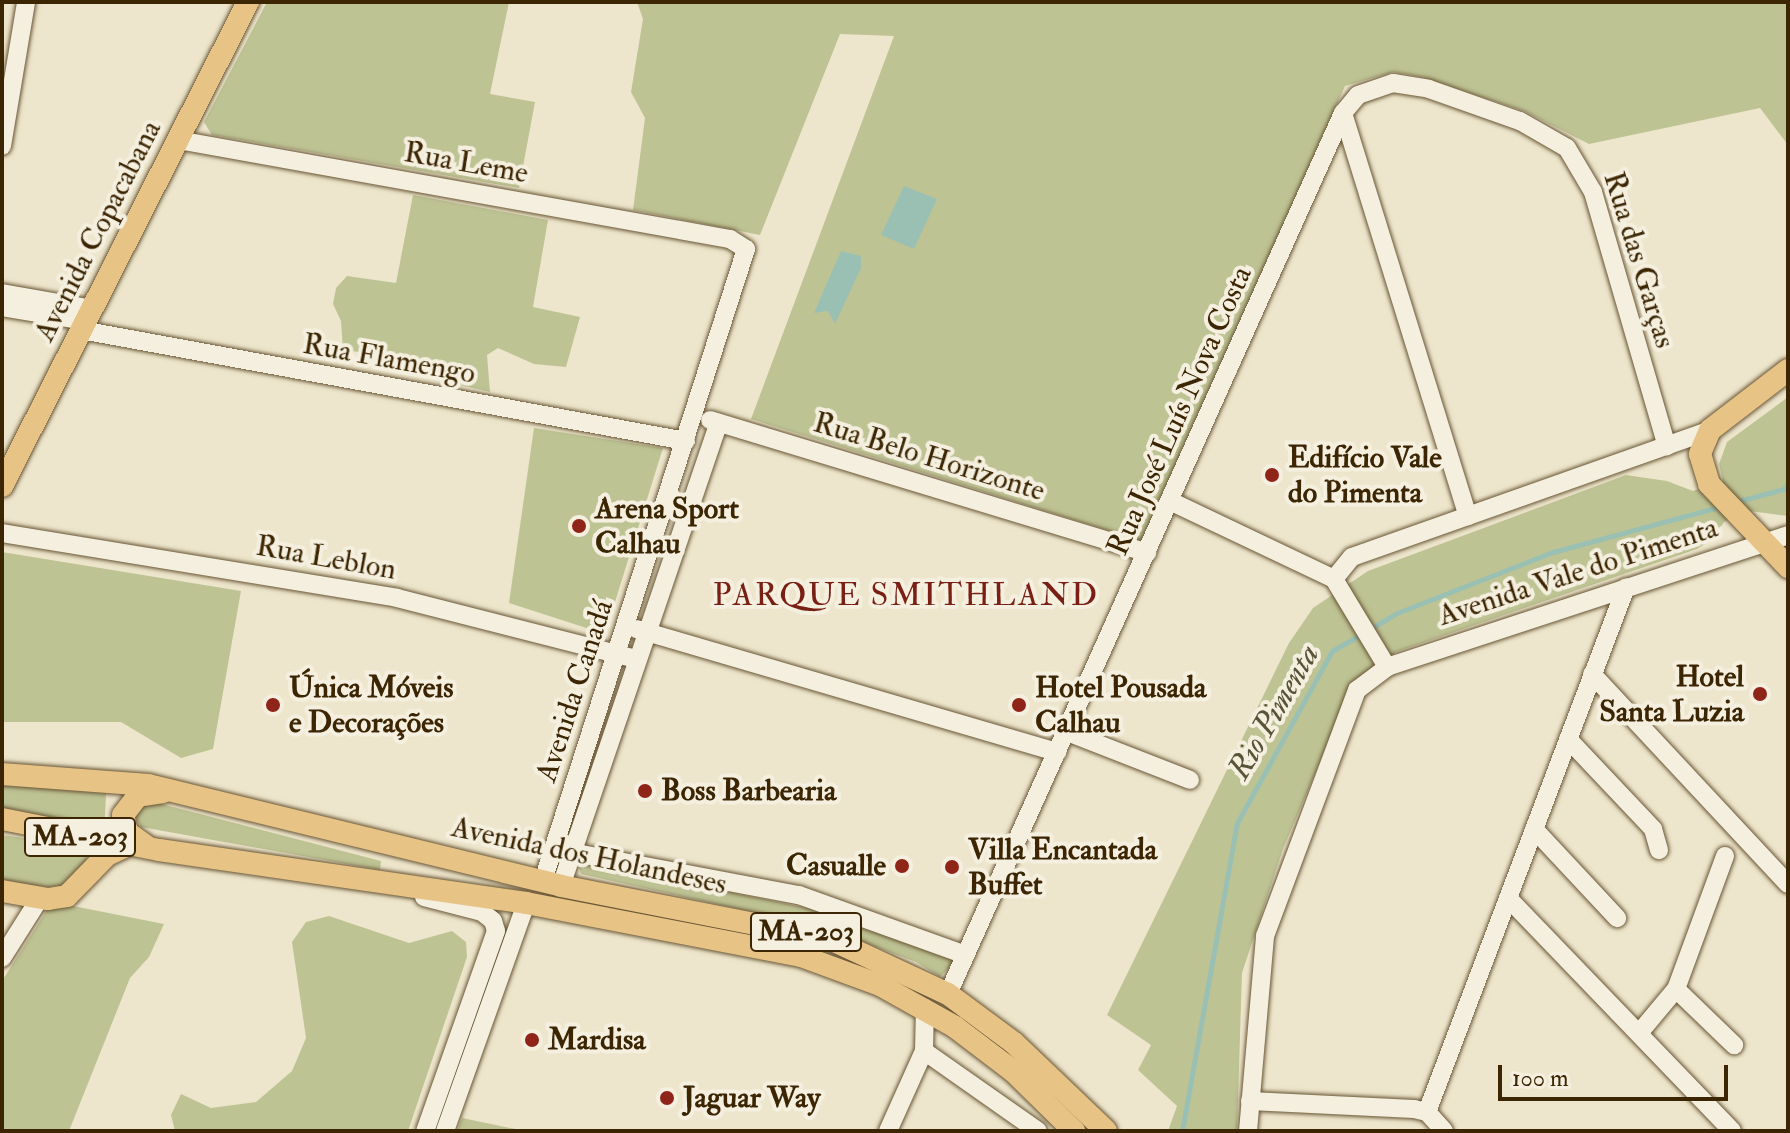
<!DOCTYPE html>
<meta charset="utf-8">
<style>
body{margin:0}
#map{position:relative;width:1790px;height:1133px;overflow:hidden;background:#eee6cc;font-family:"IM FELL Double Pica",serif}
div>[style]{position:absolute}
.green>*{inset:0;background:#bec394}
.water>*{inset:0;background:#9ac0b4}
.stream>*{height:5px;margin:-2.5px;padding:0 2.5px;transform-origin:2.5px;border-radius:2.5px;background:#9ac0b4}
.roads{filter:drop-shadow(0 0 2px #685534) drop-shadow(0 0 2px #685534)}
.minor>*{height:18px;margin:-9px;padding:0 9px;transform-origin:9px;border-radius:9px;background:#f4efde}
.major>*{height:22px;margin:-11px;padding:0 11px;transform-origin:11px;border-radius:11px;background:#e7c386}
.dots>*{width:22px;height:22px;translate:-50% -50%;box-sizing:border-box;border:4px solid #f4efde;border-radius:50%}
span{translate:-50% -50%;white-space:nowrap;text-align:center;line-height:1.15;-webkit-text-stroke:8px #f4efde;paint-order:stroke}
.shield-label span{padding:2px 6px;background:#f4efde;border:2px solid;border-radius:6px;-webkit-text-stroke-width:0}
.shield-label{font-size:28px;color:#3c2502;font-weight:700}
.street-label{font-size:30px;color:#3c2502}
.poi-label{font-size:30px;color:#3c2502;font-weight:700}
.left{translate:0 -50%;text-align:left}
.right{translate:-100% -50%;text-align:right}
.neighbourhood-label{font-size:32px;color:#7a1f14;letter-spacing:2px}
.water-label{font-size:32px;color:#585437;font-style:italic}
.frame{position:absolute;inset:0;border:4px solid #3c2502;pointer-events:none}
.scale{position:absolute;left:1498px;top:1065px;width:230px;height:36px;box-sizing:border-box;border:4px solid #3c2502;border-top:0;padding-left:10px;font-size:24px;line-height:28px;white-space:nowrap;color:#3c2502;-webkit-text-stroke:6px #f4efde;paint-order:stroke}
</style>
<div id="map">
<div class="green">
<i style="clip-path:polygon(267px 2px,509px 2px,490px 94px,535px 102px,519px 188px,212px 135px,204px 122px)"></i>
<i style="clip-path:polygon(637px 2px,1788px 2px,1788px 145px,1760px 108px,1589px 144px,1524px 111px,1422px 77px,1393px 72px,1345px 86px,1142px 541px,751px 419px,894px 36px,840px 34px,760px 235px,633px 210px,645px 118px,631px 92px,643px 19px)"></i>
<i style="clip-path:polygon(413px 195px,548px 220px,533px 307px,580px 317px,566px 367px,534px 364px,498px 348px,487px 355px,490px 392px,437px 380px,391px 356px,343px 350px,341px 321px,333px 304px,336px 288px,347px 276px,396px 283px)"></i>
<i style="clip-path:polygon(1788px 397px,1788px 516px,1750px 511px,1724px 522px,1713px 539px,1697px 549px,1396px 652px,1354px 682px,1283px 849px,1242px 973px,1237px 1131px,1168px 1131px,1177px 1106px,1138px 1070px,1151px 1045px,1107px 1015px,1289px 643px,1313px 608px,1368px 571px,1626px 475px,1667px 481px,1693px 491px,1723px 481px,1719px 464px,1727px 442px)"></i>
<i style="clip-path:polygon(534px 428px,663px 448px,605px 634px,509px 603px)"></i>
<i style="clip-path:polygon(2px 552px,241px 591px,213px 749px,181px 758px,121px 722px,2px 722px)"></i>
<i style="clip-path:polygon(2px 784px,106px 793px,105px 817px,114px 834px,2px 811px)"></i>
<i style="clip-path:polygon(154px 802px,381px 861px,380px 870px,141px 827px,135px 816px,139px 807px)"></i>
<i style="clip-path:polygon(2px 835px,80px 846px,88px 853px,83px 871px,55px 892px,2px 885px)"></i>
<i style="clip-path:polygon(577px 861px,832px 913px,956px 961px,940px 977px,916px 962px,828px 929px,581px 874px)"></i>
<i style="clip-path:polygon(73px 906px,164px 924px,149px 957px,130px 978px,69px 1131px,2px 1131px,2px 981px,47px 910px)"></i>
<i style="clip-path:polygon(329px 916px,409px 943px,452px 931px,466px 942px,467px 957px,408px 1131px,175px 1131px,171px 1115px,181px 1094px,211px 1108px,256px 1102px,292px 1071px,306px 1038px,292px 942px,306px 922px)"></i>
<i style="clip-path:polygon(462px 1118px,525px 1131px,457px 1131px)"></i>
</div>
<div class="water">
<i style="clip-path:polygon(904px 186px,937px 199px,914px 249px,881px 235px)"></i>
<i style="clip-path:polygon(841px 251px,861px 256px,861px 268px,835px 324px,828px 311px,814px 313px)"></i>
</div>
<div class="stream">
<i style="left:1735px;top:502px;width:51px;rotate:-14.9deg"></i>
<i style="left:1784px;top:489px;width:8px;rotate:-60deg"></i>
<i style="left:1370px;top:629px;width:31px;rotate:-31deg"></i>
<i style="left:1397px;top:613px;width:168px;rotate:-21.4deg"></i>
<i style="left:1553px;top:552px;width:175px;rotate:-15.2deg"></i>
<i style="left:1182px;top:1131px;width:313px;rotate:-79.9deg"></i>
<i style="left:1237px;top:823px;width:196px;rotate:-61.1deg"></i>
<i style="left:1332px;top:651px;width:34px;rotate:-30deg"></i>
</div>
<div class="roads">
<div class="minor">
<i style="left:1343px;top:113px;width:422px;rotate:72.8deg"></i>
<i style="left:178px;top:140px;width:561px;rotate:10.17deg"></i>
<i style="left:730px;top:239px;width:19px;rotate:32deg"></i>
<i style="left:746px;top:249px;width:664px;rotate:107.81deg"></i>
<i style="left:2px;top:146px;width:146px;rotate:-80.5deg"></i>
<i style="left:2px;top:293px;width:91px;rotate:10.1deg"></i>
<i style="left:2px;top:307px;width:85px;rotate:9.5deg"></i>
<i style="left:81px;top:330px;width:615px;rotate:10.4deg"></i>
<i style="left:710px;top:420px;width:457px;rotate:16.9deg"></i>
<i style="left:1170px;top:501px;width:182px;rotate:25.4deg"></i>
<i style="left:2px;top:533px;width:400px;rotate:9.3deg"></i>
<i style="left:397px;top:598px;width:248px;rotate:14.3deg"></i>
<i style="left:1334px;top:579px;width:28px;rotate:-51deg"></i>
<i style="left:1352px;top:557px;width:380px;rotate:-19.5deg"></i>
<i style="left:1334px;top:579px;width:103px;rotate:58.9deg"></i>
<i style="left:636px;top:629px;width:439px;rotate:16.3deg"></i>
<i style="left:1592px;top:674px;width:287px;rotate:47deg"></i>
<i style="left:1067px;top:732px;width:132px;rotate:21.3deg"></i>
<i style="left:1568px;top:739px;width:124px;rotate:46.6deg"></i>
<i style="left:1653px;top:829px;width:22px;rotate:74deg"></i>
<i style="left:1534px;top:829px;width:122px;rotate:47deg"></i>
<i style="left:560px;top:850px;width:243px;rotate:10.7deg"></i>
<i style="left:799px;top:895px;width:177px;rotate:19.8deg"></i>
<i style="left:1725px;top:856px;width:142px;rotate:110.2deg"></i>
<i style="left:1676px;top:989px;width:81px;rotate:44deg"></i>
<i style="left:561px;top:886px;width:489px;rotate:-71.2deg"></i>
<i style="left:424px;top:897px;width:60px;rotate:14.5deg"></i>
<i style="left:482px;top:912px;width:14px;rotate:39deg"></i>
<i style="left:493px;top:921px;width:10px;rotate:73deg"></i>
<i style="left:496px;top:931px;width:212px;rotate:109.5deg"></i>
<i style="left:1508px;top:898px;width:323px;rotate:46.1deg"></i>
<i style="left:2px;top:958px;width:71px;rotate:-57.7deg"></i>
<i style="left:948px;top:994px;width:965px;rotate:-65.85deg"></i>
<i style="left:1343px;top:113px;width:23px;rotate:-50deg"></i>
<i style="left:1358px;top:95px;width:37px;rotate:-19deg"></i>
<i style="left:1393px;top:83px;width:36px;rotate:9deg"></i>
<i style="left:1429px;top:89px;width:96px;rotate:19.4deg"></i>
<i style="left:1520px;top:121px;width:54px;rotate:29.9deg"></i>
<i style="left:1567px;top:148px;width:51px;rotate:59.4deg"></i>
<i style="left:1593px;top:192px;width:265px;rotate:73.8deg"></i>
<i style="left:1640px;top:1032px;width:56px;rotate:-50.1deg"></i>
<i style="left:924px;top:1051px;width:139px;rotate:35.1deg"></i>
<i style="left:1250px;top:1101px;width:164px;rotate:2.8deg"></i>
<i style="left:1414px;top:1109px;width:13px;rotate:13deg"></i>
<i style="left:1427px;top:1112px;width:25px;rotate:48deg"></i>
<i style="left:1427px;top:1112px;width:561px;rotate:-69.24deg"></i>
<i style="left:445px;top:1131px;width:242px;rotate:-70.4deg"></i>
<i style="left:888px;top:1131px;width:88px;rotate:-65.8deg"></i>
<i style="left:924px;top:1051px;width:43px;rotate:-88.7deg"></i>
<i style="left:1248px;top:1131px;width:196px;rotate:-85deg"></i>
<i style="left:1265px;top:936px;width:263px;rotate:-69.5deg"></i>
<i style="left:1357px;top:690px;width:38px;rotate:-37deg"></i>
<i style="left:1387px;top:667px;width:422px;rotate:-18.2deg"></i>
</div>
<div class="major">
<i style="left:1788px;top:370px;width:98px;rotate:142.4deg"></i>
<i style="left:1710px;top:430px;width:26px;rotate:113deg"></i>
<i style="left:1700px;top:454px;width:31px;rotate:73deg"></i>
<i style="left:1709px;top:484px;width:115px;rotate:46.4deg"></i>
<i style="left:2px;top:486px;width:543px;rotate:-63.06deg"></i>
<i style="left:2px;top:774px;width:146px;rotate:4.3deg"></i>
<i style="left:148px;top:785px;width:425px;rotate:13.7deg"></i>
<i style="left:561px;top:886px;width:274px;rotate:11.1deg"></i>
<i style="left:830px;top:939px;width:130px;rotate:25deg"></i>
<i style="left:948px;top:994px;width:82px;rotate:36.6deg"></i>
<i style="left:1014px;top:1043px;width:127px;rotate:43.7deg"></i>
<i style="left:2px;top:819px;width:160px;rotate:11.2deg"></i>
<i style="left:159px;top:850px;width:371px;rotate:8.2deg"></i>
<i style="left:526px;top:903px;width:280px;rotate:10.9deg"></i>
<i style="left:801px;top:956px;width:84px;rotate:20.2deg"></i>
<i style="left:880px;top:985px;width:86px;rotate:29.2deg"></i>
<i style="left:955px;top:1027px;width:73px;rotate:37.2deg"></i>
<i style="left:1013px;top:1071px;width:86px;rotate:44.5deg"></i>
<i style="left:146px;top:846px;width:24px;rotate:-144deg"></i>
<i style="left:127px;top:832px;width:17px;rotate:-103deg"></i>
<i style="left:123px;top:815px;width:24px;rotate:-52deg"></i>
<i style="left:138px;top:796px;width:25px;rotate:-9deg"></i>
<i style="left:2px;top:891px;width:47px;rotate:9.9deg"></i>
<i style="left:48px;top:899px;width:19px;rotate:-9deg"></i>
<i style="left:67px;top:896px;width:57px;rotate:-45.7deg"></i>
<i style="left:107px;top:855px;width:23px;rotate:-25deg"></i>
</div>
</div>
<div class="dots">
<i style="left:1272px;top:475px;background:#8f2418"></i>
<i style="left:579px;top:526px;background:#8f2418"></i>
<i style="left:1760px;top:694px;background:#8f2418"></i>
<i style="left:273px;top:705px;background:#8f2418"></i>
<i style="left:1019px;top:705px;background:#8f2418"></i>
<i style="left:645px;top:791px;background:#8f2418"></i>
<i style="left:902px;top:866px;background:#8f2418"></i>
<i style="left:952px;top:867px;background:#8f2418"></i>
<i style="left:532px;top:1040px;background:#8f2418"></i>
<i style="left:667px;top:1098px;background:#8f2418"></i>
</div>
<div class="shield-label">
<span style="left:80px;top:837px">MA-203</span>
<span style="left:806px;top:932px">MA-203</span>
</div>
<div class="street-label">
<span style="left:466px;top:163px;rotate:10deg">Rua Leme</span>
<span style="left:98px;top:231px;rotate:-63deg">Avenida Copacabana</span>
<span style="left:1639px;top:260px;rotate:73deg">Rua das Garças</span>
<span style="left:389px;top:359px;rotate:10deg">Rua Flamengo</span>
<span style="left:1180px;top:411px;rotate:-66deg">Rua José Luís Nova Costa</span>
<span style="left:929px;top:457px;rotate:17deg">Rua Belo Horizonte</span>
<span style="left:326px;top:558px;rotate:10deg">Rua Leblon</span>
<span style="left:1578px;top:572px;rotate:-18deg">Avenida Vale do Pimenta</span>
<span style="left:575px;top:691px;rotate:-72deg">Avenida Canadá</span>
<span style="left:589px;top:856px;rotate:12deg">Avenida dos Holandeses</span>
</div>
<div class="poi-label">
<span class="left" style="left:1288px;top:475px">Edifício Vale<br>do Pimenta</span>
<span class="left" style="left:595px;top:526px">Arena Sport<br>Calhau</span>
<span class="right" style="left:1744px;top:694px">Hotel<br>Santa Luzia</span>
<span class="left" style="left:289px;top:705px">Única Móveis<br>e Decorações</span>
<span class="left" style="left:1035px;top:705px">Hotel Pousada<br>Calhau</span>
<span class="left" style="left:661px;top:791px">Boss Barbearia</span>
<span class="left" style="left:968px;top:867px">Villa Encantada<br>Buffet</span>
<span class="right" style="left:886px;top:866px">Casualle</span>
<span class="left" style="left:548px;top:1040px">Mardisa</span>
<span class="left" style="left:683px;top:1098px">Jaguar Way</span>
</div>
<div class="neighbourhood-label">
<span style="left:906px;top:595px">PARQUE SMITHLAND</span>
</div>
<div class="water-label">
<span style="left:1274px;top:712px;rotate:-60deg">Rio Pimenta</span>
</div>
<div class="frame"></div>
<div class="scale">100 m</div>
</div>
